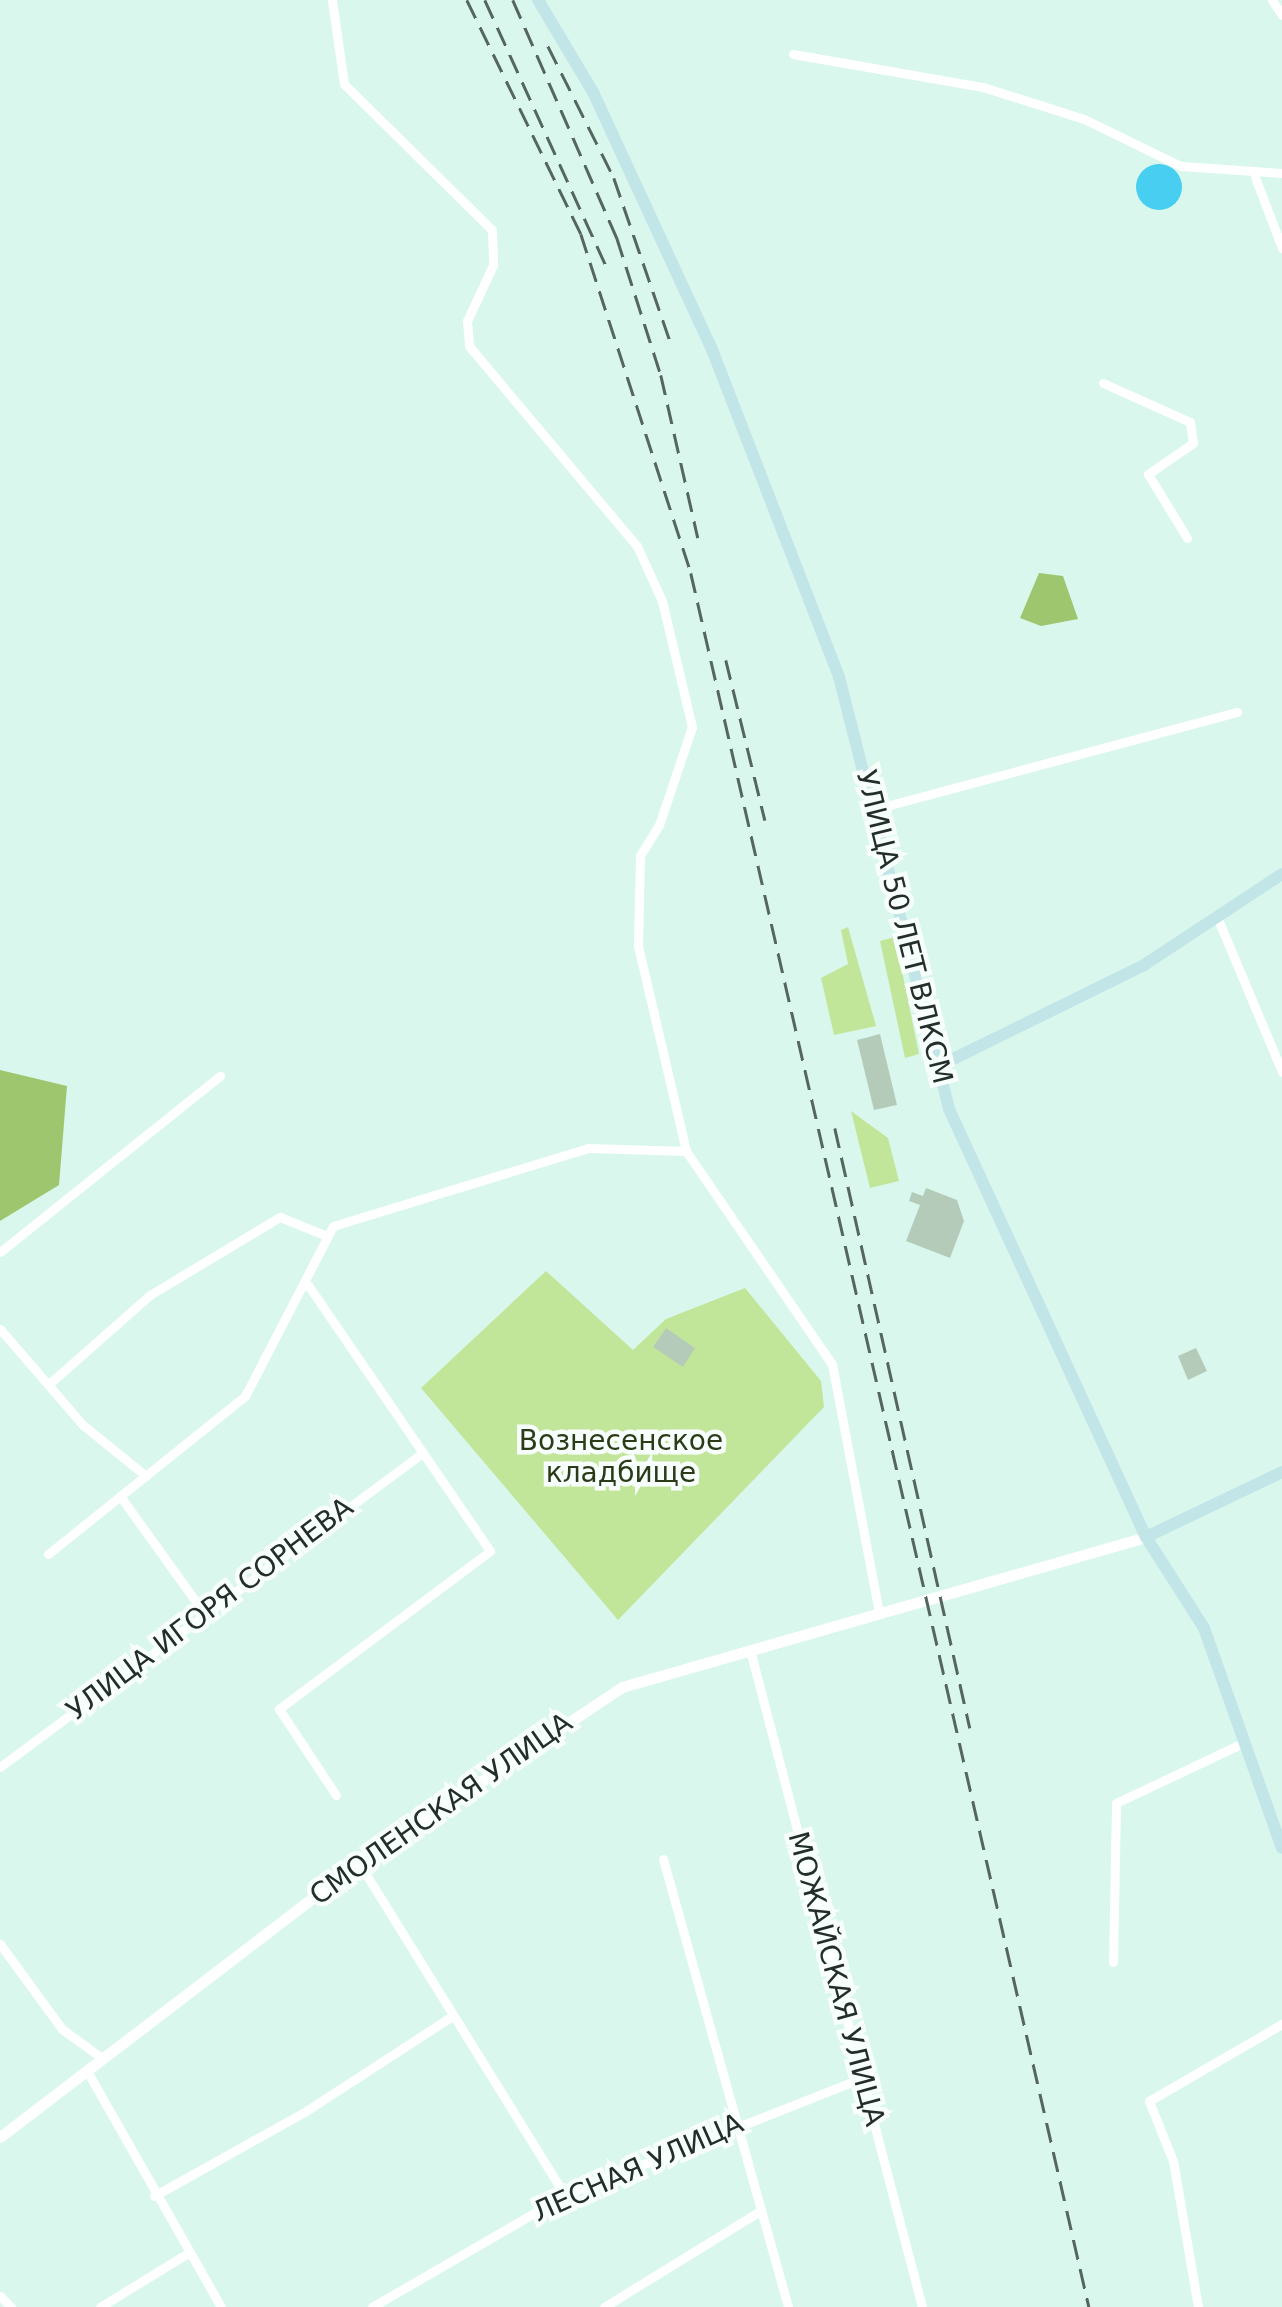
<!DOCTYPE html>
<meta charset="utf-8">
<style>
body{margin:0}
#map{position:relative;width:1282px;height:2307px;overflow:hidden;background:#daf7ed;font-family:"DejaVu Sans",sans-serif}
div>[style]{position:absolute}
.green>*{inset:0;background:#c1e69a}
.forest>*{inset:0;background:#9dc66f}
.water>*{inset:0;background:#47cef0}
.round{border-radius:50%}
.building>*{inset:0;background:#b5cbba}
.minor>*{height:9px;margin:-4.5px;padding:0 4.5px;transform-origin:4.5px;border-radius:4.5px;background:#fff}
.tertiary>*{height:11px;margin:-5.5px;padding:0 5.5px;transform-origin:5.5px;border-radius:5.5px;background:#fff}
.secondary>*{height:12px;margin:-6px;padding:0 6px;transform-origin:6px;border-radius:6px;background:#c2e6e7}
.rail>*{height:2.5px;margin-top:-1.25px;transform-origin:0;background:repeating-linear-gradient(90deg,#556560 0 20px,transparent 0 30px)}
span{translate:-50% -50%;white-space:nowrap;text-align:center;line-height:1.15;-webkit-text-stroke:9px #f8fefc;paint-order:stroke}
.street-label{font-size:28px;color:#232e2a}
.park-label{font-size:28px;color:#2b3b17}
</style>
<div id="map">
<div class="green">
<i style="clip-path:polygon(848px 927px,876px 1026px,834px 1035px,821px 978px,848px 964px,841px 930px)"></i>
<i style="clip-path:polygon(895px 937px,919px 1054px,905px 1058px,880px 941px)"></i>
<i style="clip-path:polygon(851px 1111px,888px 1138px,899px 1181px,870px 1188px)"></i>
<i style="clip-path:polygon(546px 1271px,633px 1350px,666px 1319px,745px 1288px,821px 1381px,824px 1407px,618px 1620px,421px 1388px)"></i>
</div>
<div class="forest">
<i style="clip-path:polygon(1039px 573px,1063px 576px,1078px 619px,1041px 626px,1020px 618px)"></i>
<i style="clip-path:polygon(0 1070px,67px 1086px,59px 1185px,0 1221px)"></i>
</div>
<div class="water">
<i class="round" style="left:1136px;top:164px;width:46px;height:46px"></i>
</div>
<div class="building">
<i style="clip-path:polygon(880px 1034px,897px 1105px,874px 1110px,857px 1040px)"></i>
<i style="clip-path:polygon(926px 1188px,957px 1200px,964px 1221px,950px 1258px,906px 1241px,920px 1205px,909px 1201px,912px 1192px,923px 1196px)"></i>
<i style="clip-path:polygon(666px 1328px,695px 1348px,683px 1367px,653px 1347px)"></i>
<i style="clip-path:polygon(1196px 1348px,1207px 1371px,1188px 1380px,1178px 1356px)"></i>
</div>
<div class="minor">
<i style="left:332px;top:0;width:85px;rotate:81.9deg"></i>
<i style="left:344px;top:84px;width:208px;rotate:44.6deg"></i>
<i style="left:492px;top:230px;width:35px;rotate:88deg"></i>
<i style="left:493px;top:265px;width:62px;rotate:114.9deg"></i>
<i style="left:467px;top:321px;width:25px;rotate:85deg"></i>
<i style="left:469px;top:346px;width:261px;rotate:50deg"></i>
<i style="left:637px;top:546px;width:60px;rotate:65.6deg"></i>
<i style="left:662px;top:601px;width:130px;rotate:76.6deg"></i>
<i style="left:692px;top:727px;width:103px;rotate:108.6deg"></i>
<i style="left:659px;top:825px;width:36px;rotate:122deg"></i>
<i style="left:640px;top:856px;width:90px;rotate:91.3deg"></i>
<i style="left:638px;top:946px;width:211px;rotate:76.8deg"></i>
<i style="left:686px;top:1151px;width:258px;rotate:55.6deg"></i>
<i style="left:832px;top:1364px;width:252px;rotate:79.3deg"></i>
<i style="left:1272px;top:0;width:18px;rotate:56deg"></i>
<i style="left:793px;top:54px;width:193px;rotate:9.9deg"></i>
<i style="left:983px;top:87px;width:106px;rotate:17.6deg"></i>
<i style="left:1084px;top:119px;width:108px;rotate:25.9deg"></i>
<i style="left:1181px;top:166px;width:101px;rotate:4deg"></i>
<i style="left:1255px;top:177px;width:76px;rotate:69.2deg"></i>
<i style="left:1103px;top:383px;width:95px;rotate:24.1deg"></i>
<i style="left:1190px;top:422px;width:21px;rotate:82deg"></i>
<i style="left:1193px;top:443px;width:55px;rotate:145.4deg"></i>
<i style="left:1148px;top:474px;width:75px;rotate:58.6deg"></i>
<i style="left:875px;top:809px;width:375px;rotate:-15deg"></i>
<i style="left:1217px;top:917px;width:168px;rotate:67.2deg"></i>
<i style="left:0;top:1252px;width:282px;rotate:-38.7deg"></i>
<i style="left:308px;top:1285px;width:322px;rotate:55.6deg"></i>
<i style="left:490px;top:1551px;width:264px;rotate:143.2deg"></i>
<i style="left:279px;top:1709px;width:103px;rotate:56.5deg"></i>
<i style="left:0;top:1329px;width:127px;rotate:49.2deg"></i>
<i style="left:83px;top:1425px;width:81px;rotate:39deg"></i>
<i style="left:49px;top:1384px;width:135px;rotate:-41.4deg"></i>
<i style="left:150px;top:1295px;width:152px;rotate:-31deg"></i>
<i style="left:280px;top:1217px;width:51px;rotate:22deg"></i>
<i style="left:120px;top:1496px;width:140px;rotate:54.3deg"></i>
<i style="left:48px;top:1554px;width:253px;rotate:-38.7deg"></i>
<i style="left:245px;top:1396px;width:191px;rotate:-62.6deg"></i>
<i style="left:333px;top:1226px;width:267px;rotate:-17deg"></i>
<i style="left:588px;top:1148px;width:98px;rotate:1.8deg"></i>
<i style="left:750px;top:1650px;width:679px;rotate:75.33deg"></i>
<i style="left:0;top:1767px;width:525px;rotate:-36.63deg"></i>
<i style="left:663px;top:1859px;width:465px;rotate:74.4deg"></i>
<i style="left:359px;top:1863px;width:391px;rotate:58.2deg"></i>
<i style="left:0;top:1944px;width:105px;rotate:53.9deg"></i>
<i style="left:62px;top:2029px;width:46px;rotate:36.1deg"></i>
<i style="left:1113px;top:1962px;width:159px;rotate:-88.9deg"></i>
<i style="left:1116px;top:1803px;width:143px;rotate:-25.3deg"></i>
<i style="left:87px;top:2071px;width:271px;rotate:60.4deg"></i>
<i style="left:154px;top:2196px;width:174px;rotate:-29.2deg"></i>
<i style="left:306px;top:2111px;width:171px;rotate:-33deg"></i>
<i style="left:0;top:2296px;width:16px;rotate:45deg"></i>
<i style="left:100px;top:2307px;width:103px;rotate:-31.5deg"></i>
<i style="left:372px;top:2307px;width:223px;rotate:-30.1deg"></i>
<i style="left:565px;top:2195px;width:319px;rotate:-21.5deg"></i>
<i style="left:604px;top:2307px;width:183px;rotate:-31.6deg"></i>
<i style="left:1198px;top:2307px;width:148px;rotate:-99.7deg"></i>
<i style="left:1173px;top:2161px;width:65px;rotate:-111.8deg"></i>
<i style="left:1149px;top:2101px;width:154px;rotate:-30.1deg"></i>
</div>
<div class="tertiary">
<i style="left:0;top:2137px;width:452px;rotate:-37.4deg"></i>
<i style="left:359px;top:1863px;width:316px;rotate:-33.8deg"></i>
<i style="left:622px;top:1687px;width:545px;rotate:-15.97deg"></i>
</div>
<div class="secondary">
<i style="left:538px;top:0;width:107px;rotate:59.1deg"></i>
<i style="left:593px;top:92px;width:286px;rotate:65.2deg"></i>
<i style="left:713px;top:352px;width:349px;rotate:68.8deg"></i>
<i style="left:839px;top:677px;width:446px;rotate:75.7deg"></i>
<i style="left:949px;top:1109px;width:471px;rotate:65.3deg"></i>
<i style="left:1146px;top:1537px;width:108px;rotate:57.5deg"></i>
<i style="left:1204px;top:1628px;width:233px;rotate:70.5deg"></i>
<i style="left:939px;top:1066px;width:229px;rotate:-26.2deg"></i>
<i style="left:1144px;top:965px;width:165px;rotate:-33.4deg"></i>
<i style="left:1146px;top:1537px;width:151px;rotate:-25.5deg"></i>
</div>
<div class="rail">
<i style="left:467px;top:0;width:260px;rotate:64deg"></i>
<i style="left:581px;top:234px;width:356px;rotate:72deg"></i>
<i style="left:691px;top:573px;width:1779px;rotate:77.07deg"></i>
<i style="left:485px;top:0;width:294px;rotate:65.5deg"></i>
<i style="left:513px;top:0;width:260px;rotate:66.4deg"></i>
<i style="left:617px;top:238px;width:144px;rotate:72.2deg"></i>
<i style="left:661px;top:375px;width:167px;rotate:77.2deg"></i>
<i style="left:548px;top:46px;width:148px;rotate:63.4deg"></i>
<i style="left:614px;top:178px;width:172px;rotate:71deg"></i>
<i style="left:726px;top:660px;width:165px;rotate:76.3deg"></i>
<i style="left:835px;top:1128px;width:615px;rotate:77.32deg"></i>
</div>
<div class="street-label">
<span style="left:904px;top:927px;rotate:76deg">УЛИЦА 50 ЛЕТ ВЛКСМ</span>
<span style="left:210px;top:1609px;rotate:-37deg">УЛИЦА ИГОРЯ СОРНЕВА</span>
<span style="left:441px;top:1809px;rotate:-35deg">СМОЛЕНСКАЯ УЛИЦА</span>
<span style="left:836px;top:1979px;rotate:75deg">МОЖАЙСКАЯ УЛИЦА</span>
<span style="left:638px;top:2168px;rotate:-24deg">ЛЕСНАЯ УЛИЦА</span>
</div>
<div class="park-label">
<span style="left:621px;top:1457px">Вознесенское<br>кладбище</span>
</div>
</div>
